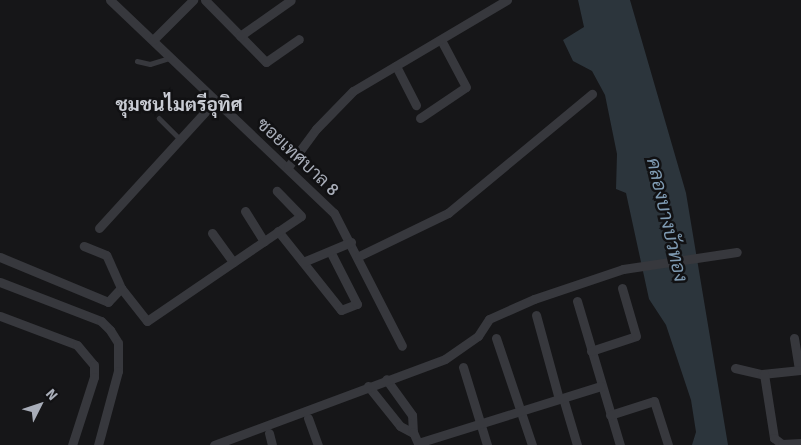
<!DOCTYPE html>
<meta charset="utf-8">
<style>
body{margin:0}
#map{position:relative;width:801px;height:445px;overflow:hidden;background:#161618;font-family:Signika,Sarabun,sans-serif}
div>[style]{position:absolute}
.water>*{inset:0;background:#2c353c}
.lane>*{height:4.5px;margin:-2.25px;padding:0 2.25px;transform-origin:2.25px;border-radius:2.25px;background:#37383d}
.street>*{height:9px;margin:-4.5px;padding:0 4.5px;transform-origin:4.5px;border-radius:4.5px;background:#37383d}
span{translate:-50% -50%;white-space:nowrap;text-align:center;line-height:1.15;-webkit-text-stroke:5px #111113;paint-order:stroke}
.street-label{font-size:18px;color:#a8adb8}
.neighbourhood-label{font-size:19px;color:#c9ccd4;font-weight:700}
.water-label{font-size:19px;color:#7f9bb3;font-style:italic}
.north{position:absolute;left:15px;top:380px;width:50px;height:50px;-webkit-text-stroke:4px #111113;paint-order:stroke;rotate:49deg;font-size:14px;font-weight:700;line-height:20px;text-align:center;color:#a8adb8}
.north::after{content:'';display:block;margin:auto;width:18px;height:22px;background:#a8adb8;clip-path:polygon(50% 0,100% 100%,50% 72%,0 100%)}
</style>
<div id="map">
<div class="water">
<i style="clip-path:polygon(578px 0,630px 0,686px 193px,728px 445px,692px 445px,696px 432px,691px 400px,666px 325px,649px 299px,626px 193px,616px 189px,617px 154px,605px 95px,592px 71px,573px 61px,563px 40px,584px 27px)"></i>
</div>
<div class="lane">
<i style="left:137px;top:61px;width:13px;rotate:13deg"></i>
<i style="left:150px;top:64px;width:21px;rotate:-17deg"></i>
<i style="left:159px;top:118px;width:30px;rotate:45deg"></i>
</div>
<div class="street">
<i style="left:110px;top:0;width:309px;rotate:43.6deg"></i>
<i style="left:334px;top:213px;width:149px;rotate:62.9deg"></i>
<i style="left:205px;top:0;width:87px;rotate:45.5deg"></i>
<i style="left:266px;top:62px;width:40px;rotate:-34.9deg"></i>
<i style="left:240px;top:36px;width:62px;rotate:-35.2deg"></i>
<i style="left:153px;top:40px;width:57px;rotate:-45deg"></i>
<i style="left:396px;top:66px;width:44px;rotate:62.9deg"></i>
<i style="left:420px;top:118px;width:55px;rotate:-34deg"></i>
<i style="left:466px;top:87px;width:53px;rotate:-118deg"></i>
<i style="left:288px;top:167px;width:47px;rotate:-53.6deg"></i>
<i style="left:316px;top:129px;width:53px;rotate:-45.8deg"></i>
<i style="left:353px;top:91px;width:179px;rotate:-30.6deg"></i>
<i style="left:245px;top:211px;width:36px;rotate:58deg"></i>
<i style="left:99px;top:228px;width:172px;rotate:-47.6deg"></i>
<i style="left:278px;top:231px;width:101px;rotate:51.4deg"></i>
<i style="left:341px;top:310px;width:17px;rotate:-21deg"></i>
<i style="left:357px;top:304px;width:59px;rotate:-117deg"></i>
<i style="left:212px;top:233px;width:36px;rotate:54deg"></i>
<i style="left:359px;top:256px;width:99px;rotate:-25.8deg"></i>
<i style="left:448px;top:213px;width:187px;rotate:-39.6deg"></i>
<i style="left:0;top:257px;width:117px;rotate:22.6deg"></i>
<i style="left:108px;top:302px;width:19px;rotate:-47deg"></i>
<i style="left:121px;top:288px;width:36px;rotate:-114deg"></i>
<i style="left:106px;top:255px;width:24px;rotate:-158deg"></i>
<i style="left:303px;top:262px;width:52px;rotate:-22.6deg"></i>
<i style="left:0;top:282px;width:108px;rotate:21.1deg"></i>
<i style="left:101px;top:321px;width:13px;rotate:45deg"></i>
<i style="left:110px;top:330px;width:15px;rotate:58deg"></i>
<i style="left:118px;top:343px;width:28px;rotate:90deg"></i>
<i style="left:118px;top:371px;width:77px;rotate:105.1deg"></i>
<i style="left:121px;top:288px;width:42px;rotate:51.8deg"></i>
<i style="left:147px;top:321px;width:186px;rotate:-34.3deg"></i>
<i style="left:301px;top:216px;width:35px;rotate:-134deg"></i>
<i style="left:577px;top:301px;width:150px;rotate:73.4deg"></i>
<i style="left:536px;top:315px;width:87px;rotate:74.7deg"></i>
<i style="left:0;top:316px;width:82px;rotate:20.6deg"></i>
<i style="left:77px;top:345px;width:26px;rotate:50deg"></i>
<i style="left:94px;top:365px;width:12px;rotate:90deg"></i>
<i style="left:94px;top:377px;width:71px;rotate:107.9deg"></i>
<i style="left:496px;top:338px;width:113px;rotate:71.4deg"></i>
<i style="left:794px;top:338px;width:32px;rotate:81deg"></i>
<i style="left:591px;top:351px;width:47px;rotate:-18.4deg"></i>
<i style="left:636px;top:336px;width:50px;rotate:-106.3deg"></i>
<i style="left:463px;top:367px;width:82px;rotate:72.9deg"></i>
<i style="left:735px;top:368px;width:28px;rotate:13deg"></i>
<i style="left:762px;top:374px;width:39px;rotate:-6deg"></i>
<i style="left:764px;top:374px;width:65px;rotate:81.1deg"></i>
<i style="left:774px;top:438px;width:10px;rotate:37deg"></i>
<i style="left:782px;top:444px;width:19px;rotate:-3deg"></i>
<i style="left:368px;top:386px;width:51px;rotate:51.3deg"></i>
<i style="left:400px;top:426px;width:15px;rotate:28deg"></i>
<i style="left:413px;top:433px;width:18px;rotate:-93deg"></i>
<i style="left:412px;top:415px;width:44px;rotate:-125.8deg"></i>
<i style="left:563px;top:398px;width:49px;rotate:73.4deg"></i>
<i style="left:610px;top:415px;width:46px;rotate:-17.7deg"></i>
<i style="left:654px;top:401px;width:46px;rotate:72.3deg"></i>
<i style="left:308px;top:418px;width:29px;rotate:70deg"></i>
<i style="left:413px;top:432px;width:12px;rotate:66deg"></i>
<i style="left:418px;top:443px;width:192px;rotate:-17.3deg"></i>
<i style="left:269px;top:433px;width:12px;rotate:76deg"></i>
<i style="left:214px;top:445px;width:246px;rotate:-20.4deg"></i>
<i style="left:445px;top:359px;width:40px;rotate:-34.9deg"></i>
<i style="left:478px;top:336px;width:20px;rotate:-57deg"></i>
<i style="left:489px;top:319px;width:49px;rotate:-24deg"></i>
<i style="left:534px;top:299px;width:94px;rotate:-18.6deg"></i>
<i style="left:623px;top:269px;width:115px;rotate:-8.5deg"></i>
</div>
<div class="street-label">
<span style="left:298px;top:157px;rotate:43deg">ซอยเทศบาล 8</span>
</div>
<div class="neighbourhood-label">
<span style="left:179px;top:106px">ชุมชนไมตรีอุทิศ</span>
</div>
<div class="water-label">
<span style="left:666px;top:220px;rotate:77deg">คลองบางบัวทอง</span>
</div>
<div class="north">N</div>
</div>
